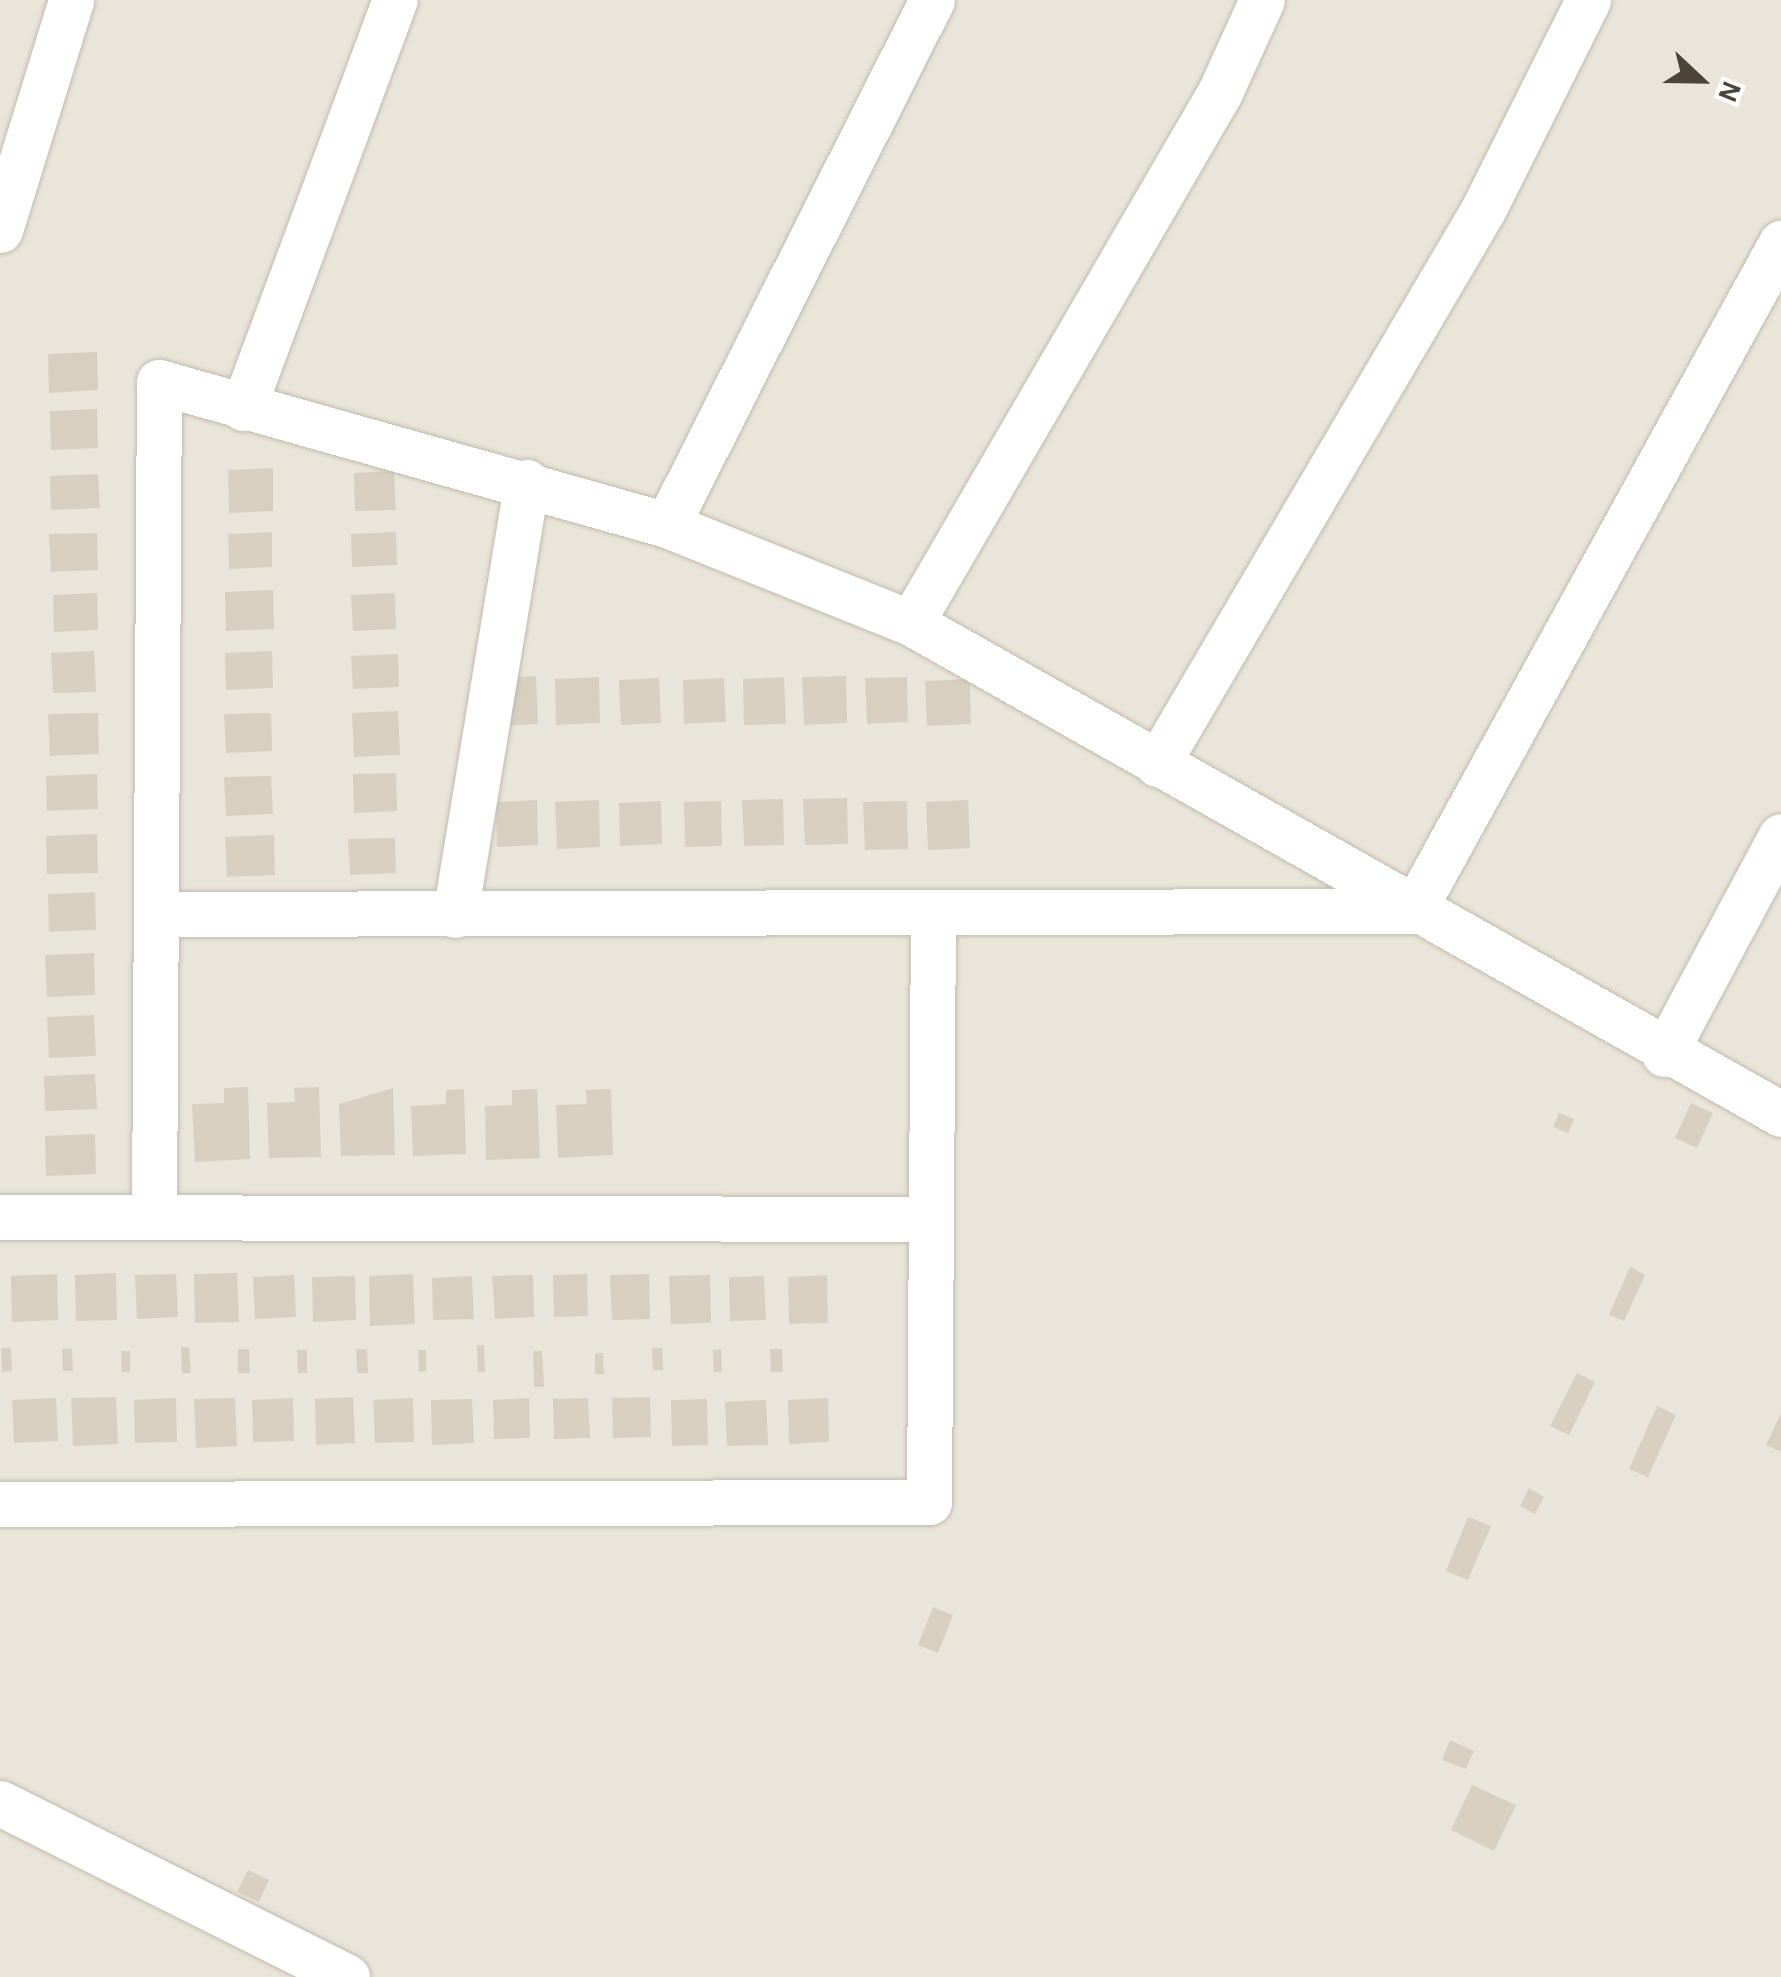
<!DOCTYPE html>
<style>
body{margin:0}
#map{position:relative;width:1781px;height:1977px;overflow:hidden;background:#f6f3ec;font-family:"Alegreya Sans",sans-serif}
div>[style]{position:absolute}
.residential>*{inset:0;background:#eae5da}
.building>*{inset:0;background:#d8cfc1}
.roads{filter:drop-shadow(0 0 2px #c2bbae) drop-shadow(0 0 2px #c2bbae)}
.street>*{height:45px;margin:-22.5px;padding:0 22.5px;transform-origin:22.5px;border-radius:22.5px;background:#fff}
span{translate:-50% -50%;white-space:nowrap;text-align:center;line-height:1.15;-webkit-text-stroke:9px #fff;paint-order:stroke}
.north{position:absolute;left:1651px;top:30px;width:100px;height:100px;-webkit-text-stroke:8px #fff;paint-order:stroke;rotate:112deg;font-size:28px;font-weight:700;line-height:40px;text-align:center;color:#4b4439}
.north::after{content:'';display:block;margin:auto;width:35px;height:45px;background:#4b4439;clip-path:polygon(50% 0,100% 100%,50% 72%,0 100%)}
</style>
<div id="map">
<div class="residential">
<i style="clip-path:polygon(0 0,1781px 0,1781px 1977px,0 1977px)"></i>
</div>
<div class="building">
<i style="clip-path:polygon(97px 352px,98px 390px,49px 393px,48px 354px)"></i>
<i style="clip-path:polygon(97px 409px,98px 448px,51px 450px,50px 411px)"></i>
<i style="clip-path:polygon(273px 468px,273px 511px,229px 513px,228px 470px)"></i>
<i style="clip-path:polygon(394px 471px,396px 510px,355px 511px,354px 473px)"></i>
<i style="clip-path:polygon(98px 474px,100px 508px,51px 510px,50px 476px)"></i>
<i style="clip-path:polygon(272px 532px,272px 567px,229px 569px,228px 534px)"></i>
<i style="clip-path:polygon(396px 532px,397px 565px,352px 567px,351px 534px)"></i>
<i style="clip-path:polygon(97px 533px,98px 570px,51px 572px,49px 534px)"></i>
<i style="clip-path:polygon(273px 590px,274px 629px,226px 631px,225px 592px)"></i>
<i style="clip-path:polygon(97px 593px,98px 630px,54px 632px,53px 595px)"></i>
<i style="clip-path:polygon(395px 593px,396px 629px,353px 631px,351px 595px)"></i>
<i style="clip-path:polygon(94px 651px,96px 692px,53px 693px,51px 653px)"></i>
<i style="clip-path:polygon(272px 651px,273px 688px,226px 690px,225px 653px)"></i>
<i style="clip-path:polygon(398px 654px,399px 687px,353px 689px,351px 656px)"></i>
<i style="clip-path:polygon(536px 676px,538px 724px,499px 726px,498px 678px)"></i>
<i style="clip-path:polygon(846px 676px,847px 723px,804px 725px,802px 677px)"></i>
<i style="clip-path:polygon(599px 677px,600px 723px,556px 725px,555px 679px)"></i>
<i style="clip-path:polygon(784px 677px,786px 724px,744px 725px,743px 679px)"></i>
<i style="clip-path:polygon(907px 677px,908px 722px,867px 724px,865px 678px)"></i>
<i style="clip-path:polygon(659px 678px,661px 723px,621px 725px,619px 680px)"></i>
<i style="clip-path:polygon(724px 678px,726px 722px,684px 724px,683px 680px)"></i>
<i style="clip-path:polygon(970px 679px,971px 724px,927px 726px,925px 681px)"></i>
<i style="clip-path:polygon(398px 711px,400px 755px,354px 757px,352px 713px)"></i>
<i style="clip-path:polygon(98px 713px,99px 754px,50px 756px,48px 714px)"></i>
<i style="clip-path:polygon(271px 713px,272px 751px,226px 753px,224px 714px)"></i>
<i style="clip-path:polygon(396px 773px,397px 811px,354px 813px,353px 774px)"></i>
<i style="clip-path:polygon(97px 774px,98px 809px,47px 811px,46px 776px)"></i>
<i style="clip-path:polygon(271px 776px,273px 814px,226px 816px,224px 777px)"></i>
<i style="clip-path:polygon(847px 798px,848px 844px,805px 845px,803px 799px)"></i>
<i style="clip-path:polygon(783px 799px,784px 845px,744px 846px,742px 800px)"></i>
<i style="clip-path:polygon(537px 800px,538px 845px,497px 847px,496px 802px)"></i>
<i style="clip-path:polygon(599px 800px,600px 847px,557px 849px,555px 802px)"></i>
<i style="clip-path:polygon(968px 800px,970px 848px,928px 850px,926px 802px)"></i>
<i style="clip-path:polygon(661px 801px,662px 844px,620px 846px,619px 803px)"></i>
<i style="clip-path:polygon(721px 801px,722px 846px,685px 847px,684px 802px)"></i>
<i style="clip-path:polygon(907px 801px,908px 849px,865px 850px,863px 802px)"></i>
<i style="clip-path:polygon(97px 834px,98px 873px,47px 874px,46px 836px)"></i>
<i style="clip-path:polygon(274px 835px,275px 875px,227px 877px,225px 837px)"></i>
<i style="clip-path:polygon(395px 838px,396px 873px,350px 875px,348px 839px)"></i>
<i style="clip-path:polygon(95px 892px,96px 930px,49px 932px,48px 894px)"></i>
<i style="clip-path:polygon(94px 953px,95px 995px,47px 997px,45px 955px)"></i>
<i style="clip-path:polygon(94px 1015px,96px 1056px,49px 1058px,47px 1017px)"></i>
<i style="clip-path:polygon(95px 1074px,97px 1109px,45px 1111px,44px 1076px)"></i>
<i style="clip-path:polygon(248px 1087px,250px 1159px,195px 1162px,192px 1104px,224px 1103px,224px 1088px)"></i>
<i style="clip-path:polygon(319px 1087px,321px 1157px,269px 1158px,267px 1103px,295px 1102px,294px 1088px)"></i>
<i style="clip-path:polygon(393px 1088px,395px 1155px,341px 1156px,339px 1104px)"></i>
<i style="clip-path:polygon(464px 1089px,466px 1154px,413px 1156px,411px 1106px,446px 1104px,446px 1090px)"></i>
<i style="clip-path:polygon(537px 1089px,540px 1158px,486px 1160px,485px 1106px,512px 1105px,512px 1090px)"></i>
<i style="clip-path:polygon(611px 1089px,613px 1155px,558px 1158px,556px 1105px,587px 1104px,586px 1090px)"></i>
<i style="clip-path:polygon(1691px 1103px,1713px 1113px,1697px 1148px,1675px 1138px)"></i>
<i style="clip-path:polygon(1559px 1113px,1574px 1119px,1568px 1133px,1553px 1127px)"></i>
<i style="clip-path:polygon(95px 1134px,96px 1174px,46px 1176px,45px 1136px)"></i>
<i style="clip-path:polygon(1630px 1267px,1645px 1275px,1624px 1321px,1609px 1315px)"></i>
<i style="clip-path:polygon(116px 1273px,117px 1320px,76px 1321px,75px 1275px)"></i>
<i style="clip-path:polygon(237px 1273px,239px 1322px,195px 1323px,194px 1274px)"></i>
<i style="clip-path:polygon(57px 1274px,58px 1320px,12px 1322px,11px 1276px)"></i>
<i style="clip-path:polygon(176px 1274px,178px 1317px,137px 1319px,135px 1275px)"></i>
<i style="clip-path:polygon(413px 1274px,415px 1324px,370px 1326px,369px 1276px)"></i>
<i style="clip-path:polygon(587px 1274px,588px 1316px,554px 1317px,553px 1275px)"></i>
<i style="clip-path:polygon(649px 1274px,650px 1319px,612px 1320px,610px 1275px)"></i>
<i style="clip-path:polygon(294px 1275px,296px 1317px,255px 1319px,253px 1277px)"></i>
<i style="clip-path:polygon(533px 1275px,534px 1317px,495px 1319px,492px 1276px)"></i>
<i style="clip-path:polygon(710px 1275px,711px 1323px,671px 1324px,669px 1276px)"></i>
<i style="clip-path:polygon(827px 1275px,828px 1323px,789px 1324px,788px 1277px)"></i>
<i style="clip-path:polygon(355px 1276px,356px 1320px,313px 1322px,312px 1277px)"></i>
<i style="clip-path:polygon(472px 1276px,474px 1319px,433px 1320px,432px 1278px)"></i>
<i style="clip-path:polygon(764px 1276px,766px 1320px,730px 1321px,729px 1277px)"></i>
<i style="clip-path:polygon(477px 1345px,484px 1345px,485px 1372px,478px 1372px)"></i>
<i style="clip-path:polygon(181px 1347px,189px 1347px,191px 1373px,182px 1373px)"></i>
<i style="clip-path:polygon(1px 1348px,11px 1348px,12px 1371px,2px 1372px)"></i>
<i style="clip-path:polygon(72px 1348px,73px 1371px,63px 1371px,62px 1349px)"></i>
<i style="clip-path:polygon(652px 1348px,662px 1348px,663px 1370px,653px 1370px)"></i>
<i style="clip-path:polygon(238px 1349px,249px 1349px,250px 1373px,238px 1373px)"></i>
<i style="clip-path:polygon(356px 1349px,367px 1349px,368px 1373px,357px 1373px)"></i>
<i style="clip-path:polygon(721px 1349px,722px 1372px,714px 1372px,713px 1350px)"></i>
<i style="clip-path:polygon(770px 1349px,782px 1349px,783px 1372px,771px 1372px)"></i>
<i style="clip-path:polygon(297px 1350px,307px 1350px,307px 1373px,298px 1373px)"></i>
<i style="clip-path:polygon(418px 1350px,426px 1350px,426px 1371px,419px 1372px)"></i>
<i style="clip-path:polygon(121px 1351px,130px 1351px,130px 1372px,122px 1372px)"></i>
<i style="clip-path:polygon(533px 1351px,542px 1351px,544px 1387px,534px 1387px)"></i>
<i style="clip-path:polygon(595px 1353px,603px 1353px,604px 1374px,595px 1374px)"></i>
<i style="clip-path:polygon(1577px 1373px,1595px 1382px,1569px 1435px,1550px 1426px)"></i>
<i style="clip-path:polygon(116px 1397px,118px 1444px,73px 1446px,71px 1398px)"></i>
<i style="clip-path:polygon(353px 1397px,355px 1443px,316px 1445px,315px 1399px)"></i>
<i style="clip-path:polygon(650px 1397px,651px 1437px,613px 1438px,612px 1398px)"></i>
<i style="clip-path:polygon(56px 1398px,58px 1441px,14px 1443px,12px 1400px)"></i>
<i style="clip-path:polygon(176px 1398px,177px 1442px,135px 1443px,134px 1400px)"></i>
<i style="clip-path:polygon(235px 1398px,237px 1446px,196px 1448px,194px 1399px)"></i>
<i style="clip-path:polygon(293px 1398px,294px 1441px,253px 1442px,252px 1400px)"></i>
<i style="clip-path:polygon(413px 1398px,414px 1442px,375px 1443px,373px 1400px)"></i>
<i style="clip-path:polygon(529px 1398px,530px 1438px,494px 1439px,493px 1400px)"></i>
<i style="clip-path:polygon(588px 1398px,590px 1438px,554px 1439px,553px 1399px)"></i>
<i style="clip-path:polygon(828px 1398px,829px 1442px,789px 1444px,788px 1400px)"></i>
<i style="clip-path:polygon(472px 1399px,474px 1443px,432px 1445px,431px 1400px)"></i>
<i style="clip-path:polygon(707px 1399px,708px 1445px,672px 1446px,671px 1400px)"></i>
<i style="clip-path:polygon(766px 1400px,768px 1445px,727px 1446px,725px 1402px)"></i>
<i style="clip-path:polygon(1657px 1406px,1676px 1415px,1648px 1477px,1629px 1469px)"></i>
<i style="clip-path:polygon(1781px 1413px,1781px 1452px,1766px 1445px)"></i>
<i style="clip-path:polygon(1529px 1488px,1544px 1497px,1535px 1514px,1520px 1506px)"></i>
<i style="clip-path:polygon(1468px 1517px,1491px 1526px,1468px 1580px,1446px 1571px)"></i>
<i style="clip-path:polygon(933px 1607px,953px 1615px,938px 1653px,918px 1645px)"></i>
<i style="clip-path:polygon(1450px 1740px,1474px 1751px,1466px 1769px,1442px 1760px)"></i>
<i style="clip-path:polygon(1472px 1785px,1516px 1805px,1494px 1851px,1451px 1830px)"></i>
<i style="clip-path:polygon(248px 1870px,269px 1880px,259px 1902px,237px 1892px)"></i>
</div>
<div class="roads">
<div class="street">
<i style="left:0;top:230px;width:241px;rotate:-72.8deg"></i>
<i style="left:243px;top:408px;width:435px;rotate:-69.6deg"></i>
<i style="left:667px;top:525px;width:588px;rotate:-63.22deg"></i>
<i style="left:911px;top:623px;width:614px;rotate:-59.8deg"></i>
<i style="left:1220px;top:92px;width:101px;rotate:-65.5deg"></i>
<i style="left:1157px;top:764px;width:643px;rotate:-59.53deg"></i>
<i style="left:1483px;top:210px;width:235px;rotate:-63.4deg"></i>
<i style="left:156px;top:914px;width:1257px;rotate:-0.14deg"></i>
<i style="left:1413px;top:911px;width:763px;rotate:-61.15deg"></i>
<i style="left:455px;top:915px;width:439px;rotate:-80.6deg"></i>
<i style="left:1664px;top:1054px;width:247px;rotate:-61.8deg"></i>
<i style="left:0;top:1217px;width:931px;rotate:0.12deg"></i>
<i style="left:154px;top:1217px;width:835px;rotate:-89.66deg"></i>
<i style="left:159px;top:382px;width:528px;rotate:15.72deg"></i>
<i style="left:667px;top:525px;width:263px;rotate:21.9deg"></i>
<i style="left:911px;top:623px;width:999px;rotate:29.44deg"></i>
<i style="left:0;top:1504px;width:929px;rotate:-0.12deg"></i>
<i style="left:929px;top:1502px;width:586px;rotate:-89.61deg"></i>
<i style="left:0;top:1803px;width:388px;rotate:26.6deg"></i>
</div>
</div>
<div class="north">N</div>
</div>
